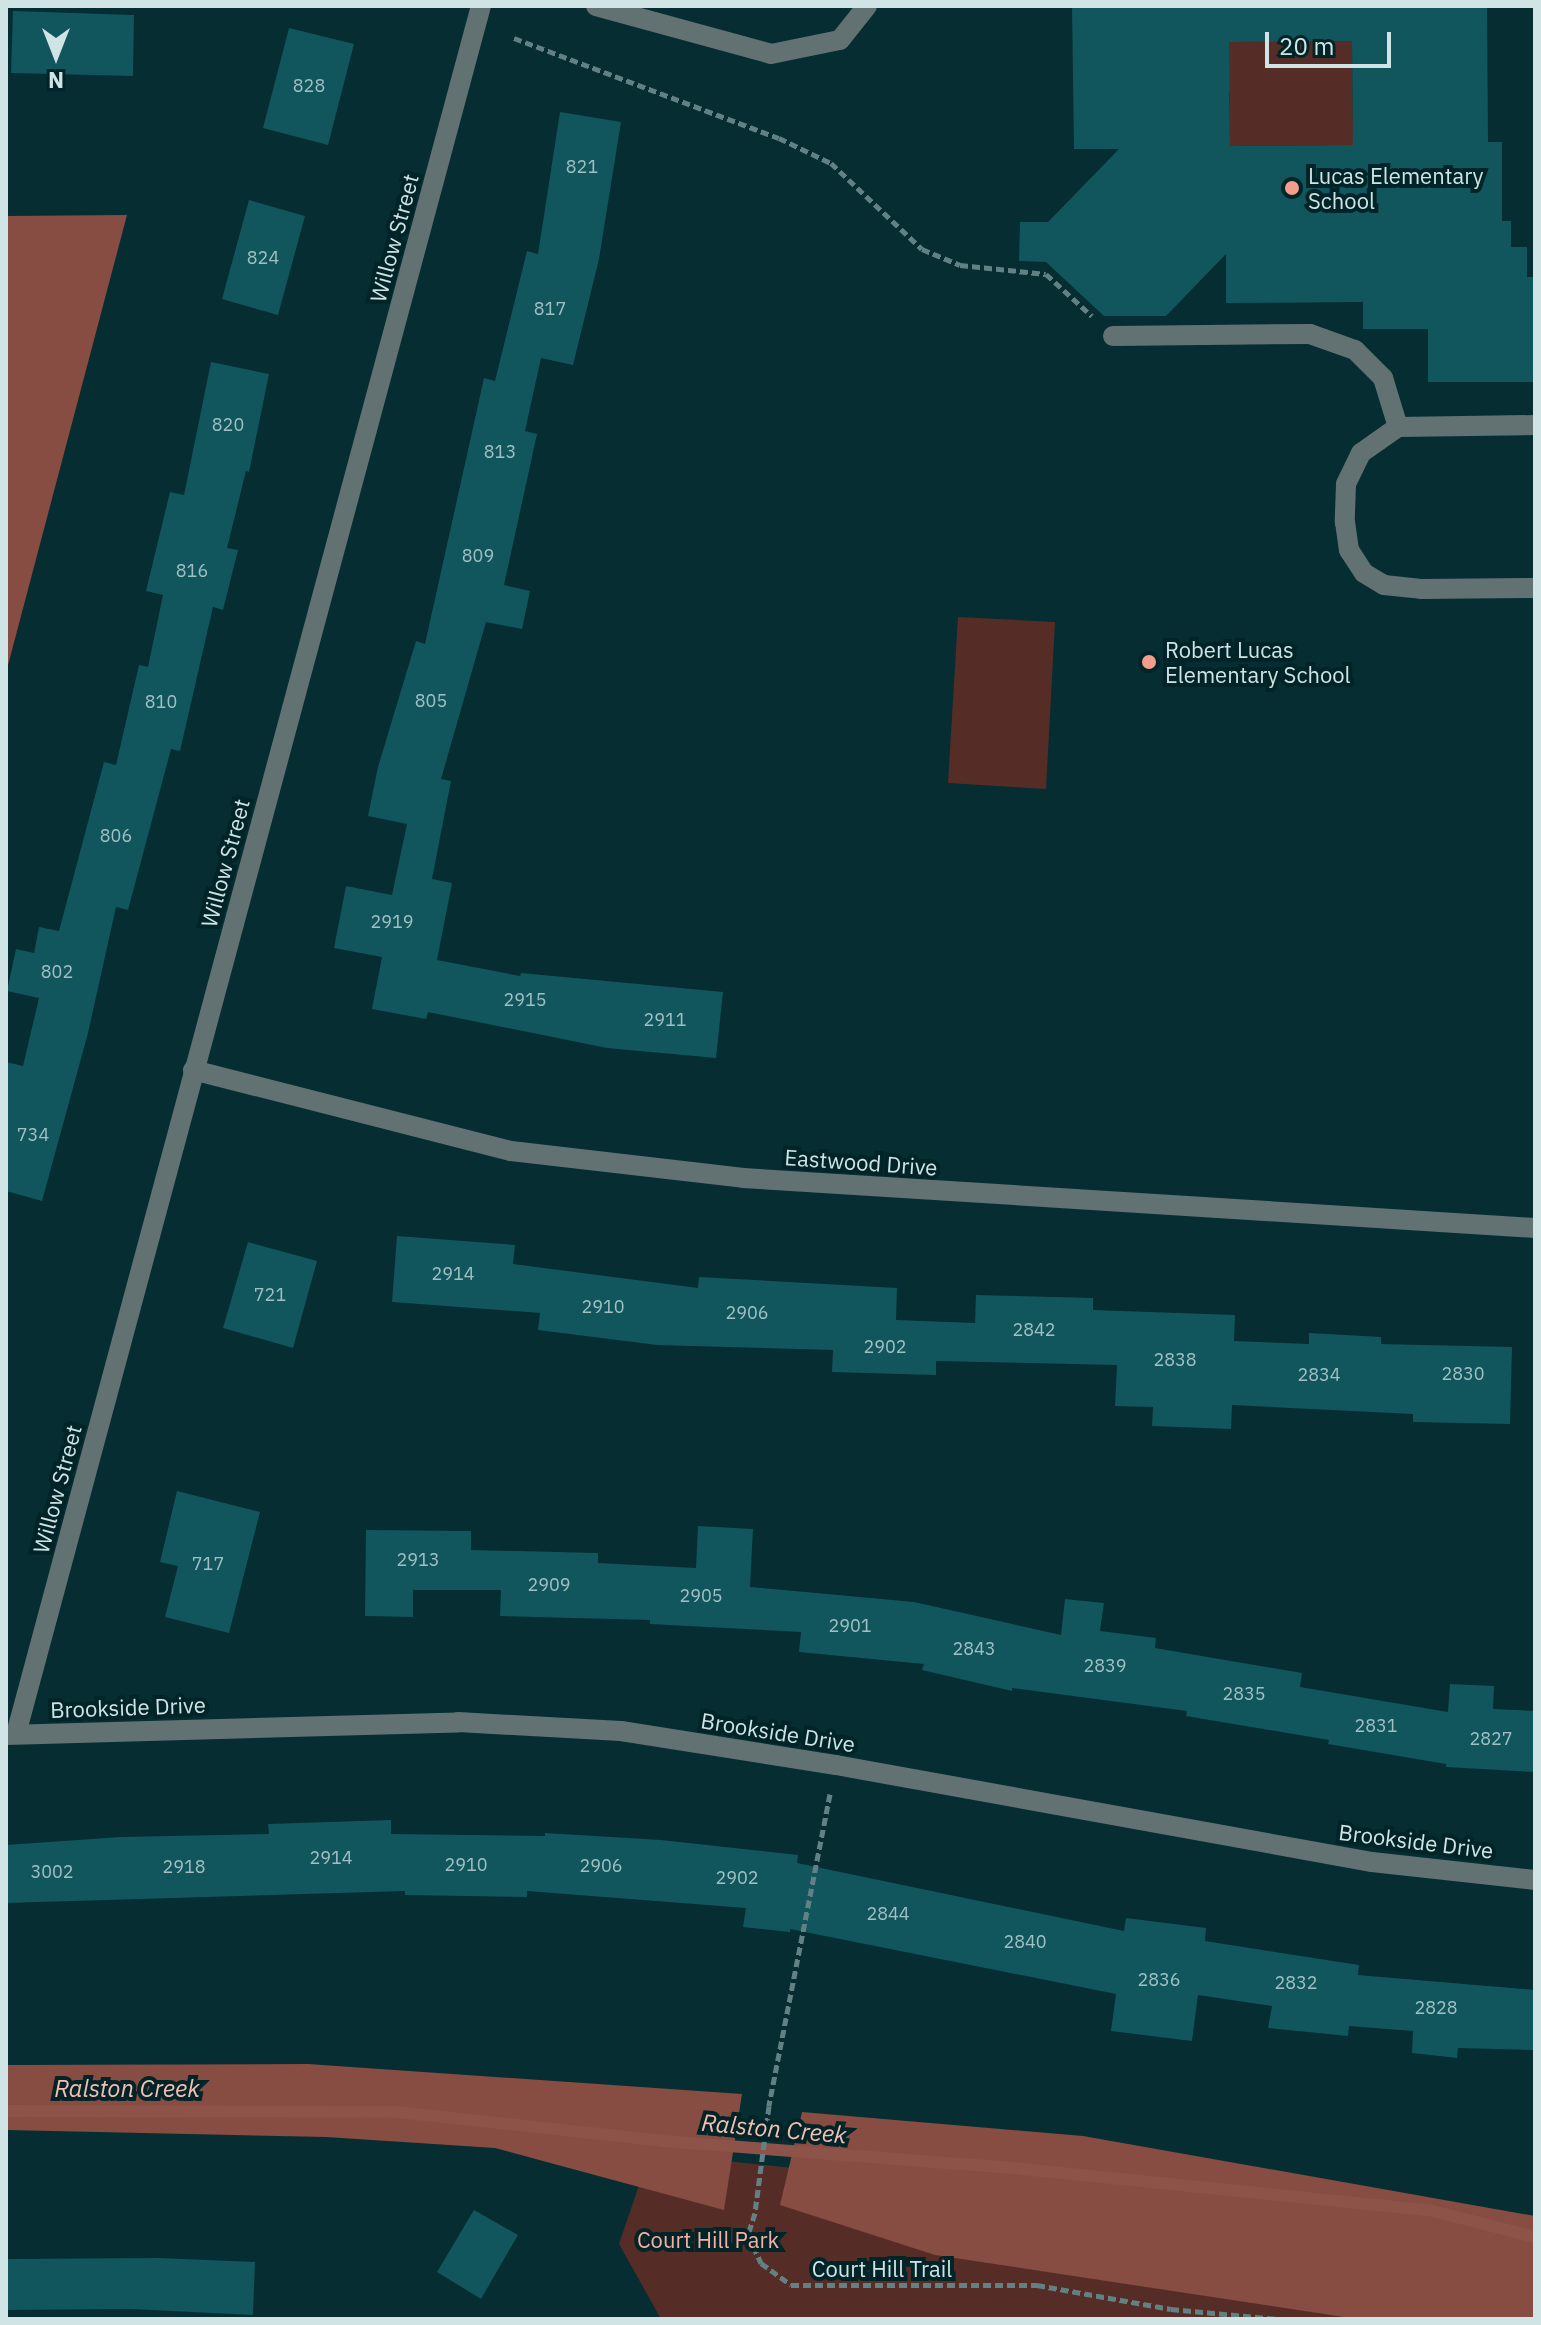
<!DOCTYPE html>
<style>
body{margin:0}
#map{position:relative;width:1541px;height:2325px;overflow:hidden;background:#062d31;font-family:"IBM Plex Sans",sans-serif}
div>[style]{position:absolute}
.green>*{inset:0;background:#562d26}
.forest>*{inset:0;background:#874c42}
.stream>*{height:12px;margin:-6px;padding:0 6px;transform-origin:6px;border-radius:6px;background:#8d5248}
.building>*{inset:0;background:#11565c}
.path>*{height:5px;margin-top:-2.5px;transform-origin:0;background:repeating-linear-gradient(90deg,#628184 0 8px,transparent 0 12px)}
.minor>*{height:20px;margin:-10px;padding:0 10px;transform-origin:10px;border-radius:10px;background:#627273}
.dots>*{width:22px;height:22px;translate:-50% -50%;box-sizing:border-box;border:4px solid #002427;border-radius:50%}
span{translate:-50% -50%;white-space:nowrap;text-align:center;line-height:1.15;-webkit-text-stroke:8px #002427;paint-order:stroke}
.number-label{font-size:18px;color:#a0c0c4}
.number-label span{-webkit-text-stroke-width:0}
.poi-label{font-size:22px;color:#d0e4e6}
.left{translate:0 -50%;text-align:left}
.street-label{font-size:22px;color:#d0e4e6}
.park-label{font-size:22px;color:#f9afa2}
.water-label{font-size:24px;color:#f6beb3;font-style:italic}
.frame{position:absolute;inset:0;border:8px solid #d0e4e6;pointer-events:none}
.north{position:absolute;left:16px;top:16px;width:80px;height:80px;-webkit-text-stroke:6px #002427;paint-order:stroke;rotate:180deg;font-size:22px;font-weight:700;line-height:32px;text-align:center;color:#d0e4e6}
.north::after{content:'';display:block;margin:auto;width:28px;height:36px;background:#d0e4e6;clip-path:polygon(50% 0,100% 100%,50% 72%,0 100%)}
.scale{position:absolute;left:1265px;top:32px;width:126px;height:36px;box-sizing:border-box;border:4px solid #d0e4e6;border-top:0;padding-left:10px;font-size:24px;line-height:28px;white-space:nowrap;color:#d0e4e6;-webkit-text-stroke:6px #002427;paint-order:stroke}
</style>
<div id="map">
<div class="green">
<i style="clip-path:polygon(1356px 41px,1352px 54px,1353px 127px,1358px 145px,1230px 146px,1230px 93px,1198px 42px)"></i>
<i style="clip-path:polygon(958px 617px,1055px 622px,1046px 789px,948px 783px)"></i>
<i style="clip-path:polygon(650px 2153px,1315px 2223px,1535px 2319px,661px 2319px,619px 2244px)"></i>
</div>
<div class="forest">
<i style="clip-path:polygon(127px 215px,7px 669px,6px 669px,6px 216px)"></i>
<i style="clip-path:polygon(308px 2064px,742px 2094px,724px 2210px,495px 2148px,326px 2137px,6px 2130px,6px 2065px)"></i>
<i style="clip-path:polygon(802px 2112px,1083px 2136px,1535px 2216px,1535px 2319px,1357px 2319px,935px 2255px,780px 2205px)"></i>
</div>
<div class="stream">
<i style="left:6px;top:2111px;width:391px;rotate:0.1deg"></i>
<i style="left:397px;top:2112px;width:267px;rotate:6.2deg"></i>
<i style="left:662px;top:2141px;width:361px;rotate:4.4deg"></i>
<i style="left:1022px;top:2169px;width:409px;rotate:5.8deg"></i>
<i style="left:1429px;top:2210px;width:109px;rotate:14.3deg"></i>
</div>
<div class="building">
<i style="clip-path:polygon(evenodd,1072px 6px,1487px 6px,1488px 142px,1502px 142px,1502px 221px,1511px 221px,1511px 247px,1527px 247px,1527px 277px,1535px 277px,1535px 382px,1428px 382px,1428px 329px,1363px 329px,1363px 302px,1226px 303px,1226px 254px,1166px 316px,1104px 316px,1046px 262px,1019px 261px,1020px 222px,1048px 222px,1119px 149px,1074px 149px,1072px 6px,1352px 41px,1353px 145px,1230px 146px,1229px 42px,1352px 41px)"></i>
<i style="clip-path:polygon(13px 11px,134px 15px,133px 76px,11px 73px)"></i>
<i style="clip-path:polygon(289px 28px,354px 44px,328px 145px,263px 128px)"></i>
<i style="clip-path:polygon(560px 112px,621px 122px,599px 259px,573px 365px,541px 358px,525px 431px,537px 434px,504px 585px,530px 591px,522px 629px,486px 622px,441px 779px,451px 781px,432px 879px,452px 883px,437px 960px,520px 976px,521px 973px,723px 992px,716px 1058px,607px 1048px,428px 1012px,426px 1019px,372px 1009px,382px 957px,334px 948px,346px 886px,392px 895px,407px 824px,368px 816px,378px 767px,416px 641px,425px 644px,484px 378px,495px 381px,527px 251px,538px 254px)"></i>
<i style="clip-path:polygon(249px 200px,305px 216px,278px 315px,222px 299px)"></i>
<i style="clip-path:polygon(211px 362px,269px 374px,249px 472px,246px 471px,227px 548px,238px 550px,223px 610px,213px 607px,180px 751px,171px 749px,128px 910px,116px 907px,88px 1033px,42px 1201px,6px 1191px,6px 1062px,23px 1066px,39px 998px,7px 991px,16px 949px,34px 953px,39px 927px,59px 931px,104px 762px,116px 765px,139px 665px,148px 667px,163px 595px,146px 591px,170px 492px,184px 495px)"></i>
<i style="clip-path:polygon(397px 1236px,515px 1245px,513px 1264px,698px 1288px,699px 1277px,897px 1288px,896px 1320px,975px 1323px,976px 1295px,1093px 1298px,1093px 1310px,1235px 1315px,1234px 1341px,1309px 1344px,1309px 1333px,1381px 1337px,1381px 1344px,1512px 1347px,1510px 1424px,1413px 1422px,1413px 1414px,1232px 1405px,1231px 1429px,1152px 1426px,1153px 1407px,1115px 1406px,1117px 1365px,936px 1361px,936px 1375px,832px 1372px,833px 1350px,657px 1345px,538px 1330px,540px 1313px,392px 1302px)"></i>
<i style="clip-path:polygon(248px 1242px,317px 1261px,293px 1348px,223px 1328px)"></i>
<i style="clip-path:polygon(177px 1491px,260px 1512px,229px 1633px,165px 1617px,178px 1566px,160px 1562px)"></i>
<i style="clip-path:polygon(698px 1526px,753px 1529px,750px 1587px,914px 1602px,1061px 1635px,1065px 1599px,1104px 1603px,1100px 1631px,1156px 1638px,1155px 1648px,1302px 1673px,1300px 1687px,1448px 1712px,1450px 1684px,1494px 1686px,1493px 1709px,1535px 1711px,1535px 1772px,1446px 1767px,1446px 1764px,1328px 1744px,1329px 1740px,1186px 1716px,1187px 1711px,1012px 1688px,1012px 1691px,922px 1670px,924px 1664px,799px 1652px,801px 1632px,650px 1624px,650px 1620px,500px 1616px,501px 1590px,413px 1590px,413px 1617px,365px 1616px,366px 1530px,471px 1531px,471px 1550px,598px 1553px,598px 1563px,696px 1568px)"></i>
<i style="clip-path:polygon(391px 1820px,391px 1834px,545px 1836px,545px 1833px,661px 1840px,798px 1855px,797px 1863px,1124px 1931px,1126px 1918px,1206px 1928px,1205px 1941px,1359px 1965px,1358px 1975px,1535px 1990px,1535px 2050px,1458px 2048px,1457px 2058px,1412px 2053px,1413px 2031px,1349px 2026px,1348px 2036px,1268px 2028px,1272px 2006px,1198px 1995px,1192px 2041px,1111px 2031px,1116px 1994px,790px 1929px,790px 1932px,743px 1927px,746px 1908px,527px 1891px,527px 1897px,405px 1895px,405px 1891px,6px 1903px,6px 1845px,121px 1837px,269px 1834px,268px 1824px)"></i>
<i style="clip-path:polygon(474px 2210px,518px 2235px,481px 2299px,437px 2272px)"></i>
<i style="clip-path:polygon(159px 2258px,255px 2262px,253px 2315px,131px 2309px,6px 2310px,6px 2259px)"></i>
</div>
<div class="path">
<i style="left:514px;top:38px;width:283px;rotate:20.7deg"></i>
<i style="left:779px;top:138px;width:58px;rotate:25.7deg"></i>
<i style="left:831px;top:163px;width:125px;rotate:43.4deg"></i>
<i style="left:922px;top:249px;width:41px;rotate:22.8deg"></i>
<i style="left:960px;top:265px;width:86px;rotate:6deg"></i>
<i style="left:1046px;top:274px;width:62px;rotate:42.4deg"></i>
<i style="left:830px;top:1794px;width:318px;rotate:101.1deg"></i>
<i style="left:769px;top:2106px;width:108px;rotate:97.5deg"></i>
<i style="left:755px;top:2213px;width:23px;rotate:108deg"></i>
<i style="left:748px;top:2235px;width:31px;rotate:65deg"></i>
<i style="left:761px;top:2263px;width:37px;rotate:36deg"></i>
<i style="left:791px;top:2285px;width:246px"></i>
<i style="left:1037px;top:2285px;width:136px;rotate:10.2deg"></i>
<i style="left:1171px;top:2309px;width:106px;rotate:5.4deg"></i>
</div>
<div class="minor">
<i style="left:596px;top:6px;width:181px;rotate:15.3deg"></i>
<i style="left:771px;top:54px;width:70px;rotate:-11.5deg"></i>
<i style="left:840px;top:40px;width:43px;rotate:-51.5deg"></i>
<i style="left:1113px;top:336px;width:197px;rotate:-0.6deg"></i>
<i style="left:1310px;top:334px;width:48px;rotate:19.6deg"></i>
<i style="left:1355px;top:350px;width:40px;rotate:45deg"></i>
<i style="left:1383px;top:378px;width:51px;rotate:73deg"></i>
<i style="left:1535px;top:425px;width:137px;rotate:179.2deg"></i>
<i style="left:1398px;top:427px;width:45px;rotate:144.9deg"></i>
<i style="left:1361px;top:453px;width:34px;rotate:116deg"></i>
<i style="left:1346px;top:484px;width:38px;rotate:92deg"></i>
<i style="left:1345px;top:522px;width:28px;rotate:82deg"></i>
<i style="left:1349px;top:550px;width:27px;rotate:57deg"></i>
<i style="left:1364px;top:573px;width:23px;rotate:31deg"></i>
<i style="left:1384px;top:585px;width:37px;rotate:6deg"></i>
<i style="left:1421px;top:589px;width:114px;rotate:-0.5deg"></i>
<i style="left:193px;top:1070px;width:328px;rotate:14.3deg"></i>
<i style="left:511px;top:1151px;width:234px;rotate:6.6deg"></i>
<i style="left:743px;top:1178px;width:794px;rotate:3.61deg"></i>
<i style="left:16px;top:1734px;width:1789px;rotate:-74.94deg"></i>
<i style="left:6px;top:1735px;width:452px;rotate:-1.6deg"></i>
<i style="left:458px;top:1722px;width:163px;rotate:3.2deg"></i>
<i style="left:621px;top:1731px;width:218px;rotate:9deg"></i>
<i style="left:836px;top:1765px;width:545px;rotate:10.26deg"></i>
<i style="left:1372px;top:1862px;width:164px;rotate:6.3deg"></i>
</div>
<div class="dots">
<i style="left:1292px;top:188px;background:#f49d8d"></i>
<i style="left:1149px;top:662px;background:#f49d8d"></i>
</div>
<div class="number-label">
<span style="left:309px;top:86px">828</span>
<span style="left:582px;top:167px">821</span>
<span style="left:263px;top:258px">824</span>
<span style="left:550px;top:309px">817</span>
<span style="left:228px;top:425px">820</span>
<span style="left:500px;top:452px">813</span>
<span style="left:478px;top:556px">809</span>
<span style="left:192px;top:571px">816</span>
<span style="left:431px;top:701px">805</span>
<span style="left:161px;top:702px">810</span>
<span style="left:116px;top:836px">806</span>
<span style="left:392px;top:922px">2919</span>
<span style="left:57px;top:972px">802</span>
<span style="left:525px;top:1000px">2915</span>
<span style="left:665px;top:1020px">2911</span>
<span style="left:33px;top:1135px">734</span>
<span style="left:453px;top:1274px">2914</span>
<span style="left:270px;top:1295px">721</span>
<span style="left:603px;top:1307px">2910</span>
<span style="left:747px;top:1313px">2906</span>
<span style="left:1034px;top:1330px">2842</span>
<span style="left:885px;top:1347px">2902</span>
<span style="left:1175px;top:1360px">2838</span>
<span style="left:1463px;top:1374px">2830</span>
<span style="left:1319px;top:1375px">2834</span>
<span style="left:418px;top:1560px">2913</span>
<span style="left:208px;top:1564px">717</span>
<span style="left:549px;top:1585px">2909</span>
<span style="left:701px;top:1596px">2905</span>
<span style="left:850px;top:1626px">2901</span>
<span style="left:974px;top:1649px">2843</span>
<span style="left:1105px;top:1666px">2839</span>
<span style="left:1244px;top:1694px">2835</span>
<span style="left:1376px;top:1726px">2831</span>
<span style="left:1491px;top:1739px">2827</span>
<span style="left:331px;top:1858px">2914</span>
<span style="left:466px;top:1865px">2910</span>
<span style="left:601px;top:1866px">2906</span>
<span style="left:184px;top:1867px">2918</span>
<span style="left:52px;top:1872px">3002</span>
<span style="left:737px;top:1878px">2902</span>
<span style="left:888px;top:1914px">2844</span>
<span style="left:1025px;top:1942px">2840</span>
<span style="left:1159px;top:1980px">2836</span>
<span style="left:1296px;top:1983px">2832</span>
<span style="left:1436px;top:2008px">2828</span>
</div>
<div class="poi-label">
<span class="left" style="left:1308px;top:188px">Lucas Elementary<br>School</span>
<span class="left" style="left:1165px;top:662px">Robert Lucas<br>Elementary School</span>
</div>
<div class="street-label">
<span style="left:394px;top:238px;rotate:-75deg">Willow Street</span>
<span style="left:225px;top:863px;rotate:-75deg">Willow Street</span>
<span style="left:861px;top:1162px;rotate:4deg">Eastwood Drive</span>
<span style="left:57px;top:1489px;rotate:-75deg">Willow Street</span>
<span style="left:128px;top:1707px;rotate:-2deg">Brookside Drive</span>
<span style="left:778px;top:1732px;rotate:9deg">Brookside Drive</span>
<span style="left:1416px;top:1841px;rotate:7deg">Brookside Drive</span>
<span style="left:882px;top:2269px">Court Hill Trail</span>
</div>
<div class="park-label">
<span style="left:708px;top:2240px">Court Hill Park</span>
</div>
<div class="water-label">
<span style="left:127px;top:2089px">Ralston Creek</span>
<span style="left:774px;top:2129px;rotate:5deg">Ralston Creek</span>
</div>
<div class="frame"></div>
<div class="north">N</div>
<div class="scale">20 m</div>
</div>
